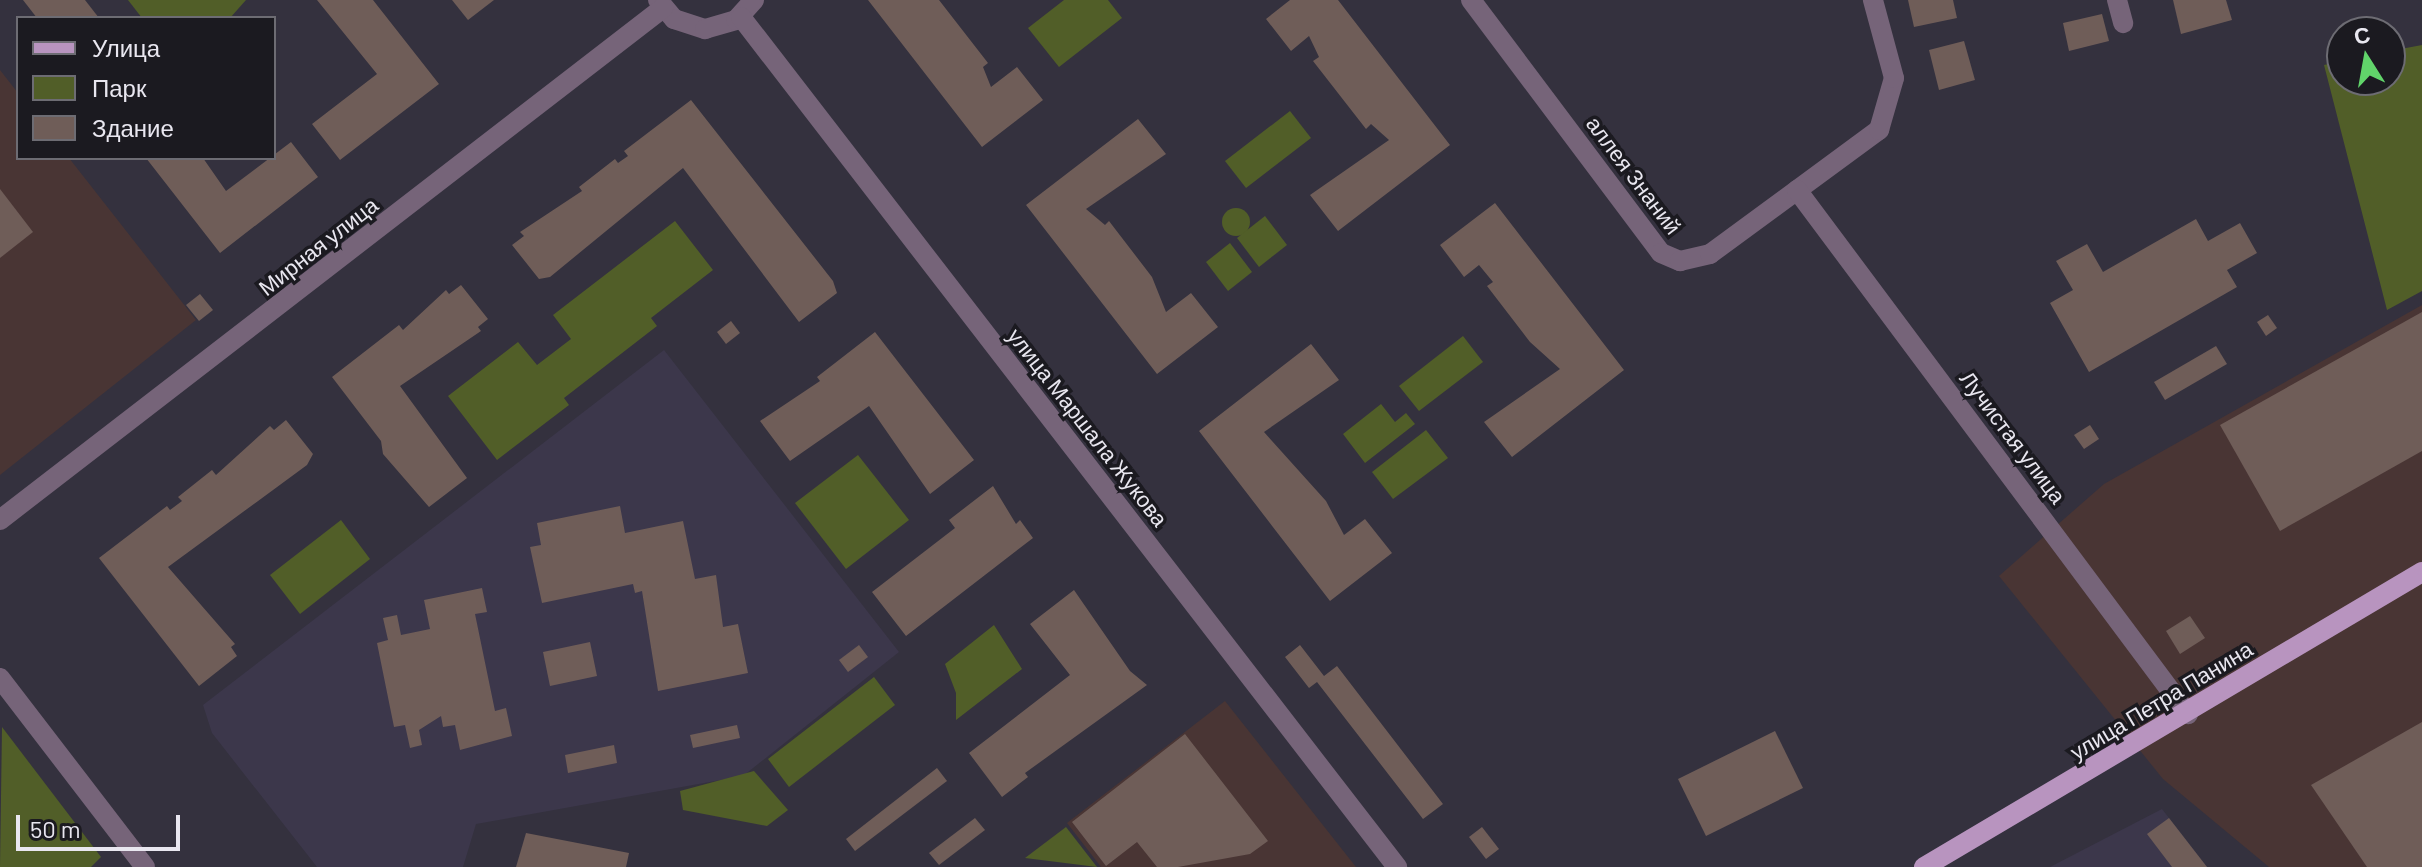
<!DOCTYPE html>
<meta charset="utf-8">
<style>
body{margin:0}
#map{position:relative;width:2422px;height:867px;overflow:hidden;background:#34313e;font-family:Barlow,sans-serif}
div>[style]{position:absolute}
.commercial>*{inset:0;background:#493534}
.built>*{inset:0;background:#3c374b}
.green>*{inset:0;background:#515e28}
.round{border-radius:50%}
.building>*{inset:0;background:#6f5d58}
.minor>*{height:20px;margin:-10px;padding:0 10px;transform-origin:10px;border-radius:10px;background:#766479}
.major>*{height:20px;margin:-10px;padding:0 10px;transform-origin:10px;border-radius:10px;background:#b894bf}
span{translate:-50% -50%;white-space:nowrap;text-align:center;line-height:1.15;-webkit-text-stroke:7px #1b1a20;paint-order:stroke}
.street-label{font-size:22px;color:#e9e7f0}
.legend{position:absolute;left:16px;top:16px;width:260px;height:144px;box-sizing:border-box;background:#1b1a20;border:2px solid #6d6c73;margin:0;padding:10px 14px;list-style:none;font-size:24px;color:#e9e7f0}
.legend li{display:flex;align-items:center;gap:16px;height:40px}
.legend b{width:40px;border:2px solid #6d6c73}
.north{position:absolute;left:2326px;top:16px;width:80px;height:80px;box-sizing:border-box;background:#1b1a20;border:2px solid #6d6c73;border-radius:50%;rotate:349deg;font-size:22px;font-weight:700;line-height:32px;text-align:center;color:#e9e7f0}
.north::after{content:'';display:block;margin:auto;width:28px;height:36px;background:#61d46a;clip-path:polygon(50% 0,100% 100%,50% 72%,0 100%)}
.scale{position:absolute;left:16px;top:815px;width:164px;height:36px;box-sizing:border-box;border:4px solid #e9e7f0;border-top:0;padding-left:10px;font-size:24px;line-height:28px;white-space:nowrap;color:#e9e7f0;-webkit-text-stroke:6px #1b1a20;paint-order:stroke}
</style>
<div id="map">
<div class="commercial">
<i style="clip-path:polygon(0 70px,18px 93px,18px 158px,69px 158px,196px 320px,0 475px)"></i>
<i style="clip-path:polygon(2422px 305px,2422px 867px,2269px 867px,2163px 779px,1999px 576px,2104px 484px)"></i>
<i style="clip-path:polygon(1225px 701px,1356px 867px,1101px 867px,1067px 823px)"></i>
</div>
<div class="built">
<i style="clip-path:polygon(664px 350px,899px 652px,743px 776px,476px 824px,463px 867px,317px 867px,212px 733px,203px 705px)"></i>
<i style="clip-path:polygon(2162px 809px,2207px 867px,2050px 867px)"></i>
</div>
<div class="green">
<i style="clip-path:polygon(128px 0,246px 0,230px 18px,142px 18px)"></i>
<i style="clip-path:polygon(1064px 0,1108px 0,1122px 18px,1059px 67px,1028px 28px)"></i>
<i style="clip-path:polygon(2422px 45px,2422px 291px,2387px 310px,2324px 65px,2342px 61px,2342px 80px,2390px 80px,2390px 51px)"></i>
<i style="clip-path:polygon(1290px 111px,1311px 138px,1246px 188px,1225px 161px)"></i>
<i class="round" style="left:1222px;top:208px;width:28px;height:28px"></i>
<i style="clip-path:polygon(1265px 216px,1287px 245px,1259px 267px,1237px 238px)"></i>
<i style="clip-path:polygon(675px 221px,713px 270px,651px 318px,657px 326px,564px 398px,569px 405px,497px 460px,448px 396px,518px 342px,537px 365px,571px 339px,553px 315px)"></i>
<i style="clip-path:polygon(1230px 243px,1252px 272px,1228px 291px,1206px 262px)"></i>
<i style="clip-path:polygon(1463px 336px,1483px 362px,1419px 411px,1399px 386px)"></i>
<i style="clip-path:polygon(1381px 404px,1395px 422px,1406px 413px,1415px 424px,1365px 463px,1343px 434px)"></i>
<i style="clip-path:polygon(1426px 430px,1448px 458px,1393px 499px,1372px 472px)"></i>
<i style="clip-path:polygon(858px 455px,909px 520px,846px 569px,795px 503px)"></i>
<i style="clip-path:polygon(341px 520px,370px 559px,300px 614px,270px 575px)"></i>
<i style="clip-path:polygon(994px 625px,1022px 669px,956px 720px,956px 693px,945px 664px)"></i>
<i style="clip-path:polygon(874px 677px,895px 705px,789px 787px,768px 759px)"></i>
<i style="clip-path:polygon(2px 727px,101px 857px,91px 867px,0 867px)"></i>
<i style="clip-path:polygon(754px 771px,788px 810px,767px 826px,683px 810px,680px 791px)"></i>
<i style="clip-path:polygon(1066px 827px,1097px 867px,1025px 858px)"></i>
</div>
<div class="building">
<i style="clip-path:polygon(23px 0,85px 0,99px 18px,37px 18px)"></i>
<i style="clip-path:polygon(317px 0,373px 0,439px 84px,340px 160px,312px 124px,377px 74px)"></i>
<i style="clip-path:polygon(452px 0,494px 0,468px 20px)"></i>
<i style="clip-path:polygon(868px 0,939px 0,988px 63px,983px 67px,991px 87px,1017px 67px,1043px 100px,982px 147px)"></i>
<i style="clip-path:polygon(1290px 0,1338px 0,1450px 145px,1338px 231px,1310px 195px,1389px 140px,1371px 124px,1366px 129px,1313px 61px,1319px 57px,1309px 36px,1291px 51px,1266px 19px)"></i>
<i style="clip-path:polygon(1908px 0,1953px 0,1957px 18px,1914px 27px)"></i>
<i style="clip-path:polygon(2173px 0,2226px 0,2232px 20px,2181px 34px)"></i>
<i style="clip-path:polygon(2102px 14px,2109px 41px,2069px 51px,2063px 23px)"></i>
<i style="clip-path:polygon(1964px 41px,1975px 80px,1939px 90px,1929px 50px)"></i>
<i style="clip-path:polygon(691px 100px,833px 281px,837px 293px,799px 322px,683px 168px,550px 277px,539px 279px,512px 245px,524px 236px,520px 232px,582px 191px,579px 187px,615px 159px,618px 163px,628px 156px,624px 151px)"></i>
<i style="clip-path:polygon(1138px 119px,1166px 154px,1086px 209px,1105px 225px,1109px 221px,1152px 277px,1166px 312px,1191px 293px,1218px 327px,1157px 374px,1026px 205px)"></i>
<i style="clip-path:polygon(291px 142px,318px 177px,220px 253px,146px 158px,203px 158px,226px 191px)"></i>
<i style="clip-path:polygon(0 189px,33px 232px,0 258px)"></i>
<i style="clip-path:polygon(1495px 203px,1624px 370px,1512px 457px,1484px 422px,1560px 369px,1530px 342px,1487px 286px,1493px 282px,1479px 265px,1464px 277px,1440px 245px)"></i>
<i style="clip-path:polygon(2196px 219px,2208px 241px,2240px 223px,2257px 253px,2227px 270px,2237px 287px,2089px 372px,2050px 303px,2073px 290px,2056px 261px,2087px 244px,2103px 272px)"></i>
<i style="clip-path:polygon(461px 285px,488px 319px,478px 327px,481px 331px,400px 386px,467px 478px,429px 507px,383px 454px,381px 441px,332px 377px,399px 325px,403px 330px,446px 290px,449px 294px)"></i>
<i style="clip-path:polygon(200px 294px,213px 310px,199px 321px,186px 305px)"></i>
<i style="clip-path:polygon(2422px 312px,2422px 451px,2280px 531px,2220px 425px)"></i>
<i style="clip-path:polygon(2268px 315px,2277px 328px,2266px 336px,2257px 322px)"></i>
<i style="clip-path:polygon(731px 321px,740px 333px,726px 344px,717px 332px)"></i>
<i style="clip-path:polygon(875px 332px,974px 460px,930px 494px,869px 406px,790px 461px,760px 421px,820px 381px,817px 377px)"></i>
<i style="clip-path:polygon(1311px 344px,1339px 380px,1264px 432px,1326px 501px,1344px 535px,1365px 519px,1392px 553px,1330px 601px,1199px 431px)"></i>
<i style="clip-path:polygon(2216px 346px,2227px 364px,2165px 400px,2154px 382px)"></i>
<i style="clip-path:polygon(286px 420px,313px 454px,307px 465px,168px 567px,235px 644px,231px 647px,237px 656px,199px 686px,99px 558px,167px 506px,170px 510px,182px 501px,178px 497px,212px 470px,216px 475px,270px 426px,274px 430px)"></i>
<i style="clip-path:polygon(2090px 425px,2099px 439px,2084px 449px,2074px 435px)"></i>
<i style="clip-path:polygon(993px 486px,1016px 524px,1020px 520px,1033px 538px,906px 636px,872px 592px,955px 528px,949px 520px)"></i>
<i style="clip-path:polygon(620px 506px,625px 533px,683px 521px,695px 579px,716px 575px,723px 627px,738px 624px,748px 673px,658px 691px,642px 591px,635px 593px,633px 584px,542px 603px,530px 547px,541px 545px,537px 523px)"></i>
<i style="clip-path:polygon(482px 588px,487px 612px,475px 614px,495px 711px,506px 708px,512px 736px,460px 750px,455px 725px,443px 727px,441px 716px,419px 730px,422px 745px,410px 748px,405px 725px,394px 727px,377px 643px,388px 640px,383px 618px,397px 615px,401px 635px,430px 629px,424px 600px)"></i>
<i style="clip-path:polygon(1074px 590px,1130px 671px,1147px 685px,1025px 773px,1028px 777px,1002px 797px,969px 753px,1070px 675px,1030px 624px)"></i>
<i style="clip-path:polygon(2190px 616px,2205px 638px,2180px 654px,2166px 631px)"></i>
<i style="clip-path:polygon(590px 642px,597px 676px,550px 686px,543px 652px)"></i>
<i style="clip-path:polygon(859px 645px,868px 657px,848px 672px,839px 660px)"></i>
<i style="clip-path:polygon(1300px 645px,1324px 676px,1337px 666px,1443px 804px,1423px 819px,1317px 682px,1309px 688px,1285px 657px)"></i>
<i style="clip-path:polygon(2422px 722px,2422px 867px,2367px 867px,2311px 785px)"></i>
<i style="clip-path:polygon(737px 725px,740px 738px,693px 748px,690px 735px)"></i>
<i style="clip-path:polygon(1775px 731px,1803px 788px,1706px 836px,1678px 779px)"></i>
<i style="clip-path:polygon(1185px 734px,1268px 841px,1250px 854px,1178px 867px,1157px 867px,1137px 842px,1106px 866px,1072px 822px)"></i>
<i style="clip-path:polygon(614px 745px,617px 763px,568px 773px,565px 755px)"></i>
<i style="clip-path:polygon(937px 768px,947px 781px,855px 851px,846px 839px)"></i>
<i style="clip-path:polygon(975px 818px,985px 830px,939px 865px,929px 853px)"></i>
<i style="clip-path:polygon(2169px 818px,2207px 867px,2172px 867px,2147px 834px)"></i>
<i style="clip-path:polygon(1482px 827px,1499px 849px,1486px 859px,1469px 837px)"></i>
<i style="clip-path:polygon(526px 833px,629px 853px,626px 867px,516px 867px)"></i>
</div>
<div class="minor">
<i style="left:658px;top:0;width:25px;rotate:50deg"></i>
<i style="left:674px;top:19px;width:33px;rotate:18deg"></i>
<i style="left:705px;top:29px;width:32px;rotate:-16deg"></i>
<i style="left:736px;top:20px;width:27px;rotate:-48deg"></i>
<i style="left:1471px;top:0;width:316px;rotate:53.1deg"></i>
<i style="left:1661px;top:253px;width:21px;rotate:23deg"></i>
<i style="left:1680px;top:261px;width:31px;rotate:-13deg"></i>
<i style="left:1710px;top:254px;width:210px;rotate:-36.3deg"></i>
<i style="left:1879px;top:130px;width:54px;rotate:-73.9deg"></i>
<i style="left:1894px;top:78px;width:81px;rotate:-105.1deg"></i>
<i style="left:2117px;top:0;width:24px;rotate:75deg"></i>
<i style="left:741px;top:17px;width:1074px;rotate:52.34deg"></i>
<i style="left:1797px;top:190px;width:654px;rotate:53.27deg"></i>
<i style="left:0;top:520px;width:838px;rotate:-37.68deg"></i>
<i style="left:0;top:678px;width:238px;rotate:52.5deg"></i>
</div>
<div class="major">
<i style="left:1924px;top:867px;width:579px;rotate:-30.64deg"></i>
</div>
<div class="street-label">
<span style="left:1634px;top:175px;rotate:53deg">аллея Знаний</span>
<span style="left:318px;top:246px;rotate:-38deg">Мирная улица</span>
<span style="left:1088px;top:427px;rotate:52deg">улица Маршала Жукова</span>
<span style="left:2013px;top:437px;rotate:53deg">Лучистая улица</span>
<span style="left:2161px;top:700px;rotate:-31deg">улица Петра Панина</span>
</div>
<ul class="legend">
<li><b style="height:10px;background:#b894bf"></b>Улица</li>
<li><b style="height:22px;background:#515e28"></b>Парк</li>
<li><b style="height:22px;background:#6f5d58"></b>Здание</li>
</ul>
<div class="north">С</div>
<div class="scale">50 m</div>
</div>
